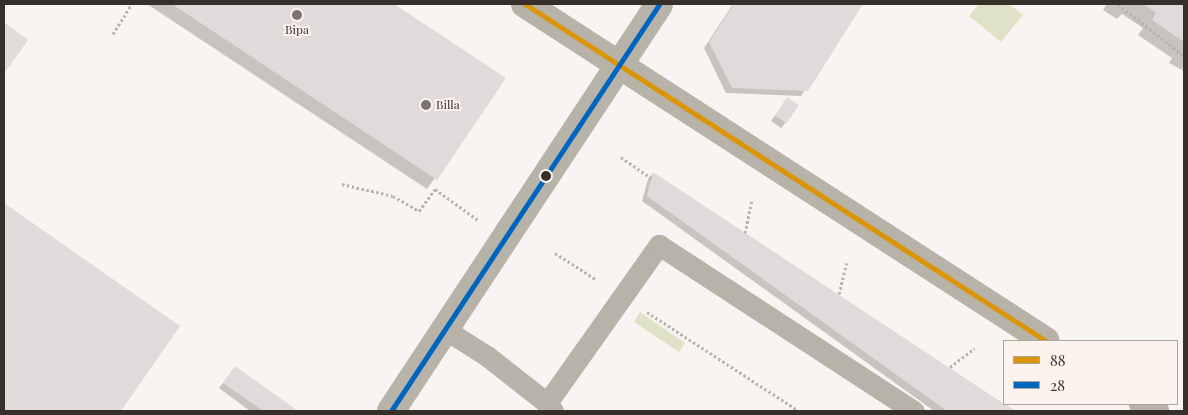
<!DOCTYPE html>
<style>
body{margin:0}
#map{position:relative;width:1188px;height:415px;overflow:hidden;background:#f8f4f2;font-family:"Playfair Display",serif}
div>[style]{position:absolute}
.green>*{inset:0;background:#dfe2c6}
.shadow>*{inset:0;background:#0003}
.building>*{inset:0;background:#e0dadb}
.path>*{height:3px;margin-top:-1.5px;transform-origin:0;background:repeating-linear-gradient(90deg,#b6b3ac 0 2.5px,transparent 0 5px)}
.service>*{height:21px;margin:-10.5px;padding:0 10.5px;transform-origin:10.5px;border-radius:10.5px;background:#b7b3a9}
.minor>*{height:28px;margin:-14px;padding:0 14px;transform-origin:14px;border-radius:14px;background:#b7b3a9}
.bus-1>*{height:5px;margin:-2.5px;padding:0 2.5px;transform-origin:2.5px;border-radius:2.5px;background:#da9406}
.bus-2>*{height:5px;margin:-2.5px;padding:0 2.5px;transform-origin:2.5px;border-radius:2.5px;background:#0065bd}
.dots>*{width:14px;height:14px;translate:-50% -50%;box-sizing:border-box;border:2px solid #fcf3ee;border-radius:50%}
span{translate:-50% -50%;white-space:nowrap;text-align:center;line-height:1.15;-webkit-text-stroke:4px #fcf3ee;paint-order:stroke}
.poi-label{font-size:12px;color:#372f2a}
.left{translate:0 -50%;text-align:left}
.frame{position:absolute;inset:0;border:5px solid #372f2a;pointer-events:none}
.legend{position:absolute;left:1003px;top:340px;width:175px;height:65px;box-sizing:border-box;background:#fcf3ee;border:1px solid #ada5a0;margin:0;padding:6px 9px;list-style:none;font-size:15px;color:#372f2a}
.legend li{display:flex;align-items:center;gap:10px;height:25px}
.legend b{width:25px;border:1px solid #ada5a0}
</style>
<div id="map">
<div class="green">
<i style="clip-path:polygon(979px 4px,1009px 4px,1023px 15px,1001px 42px,969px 16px)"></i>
<i style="clip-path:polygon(640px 312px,685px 343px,679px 352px,634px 322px)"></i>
</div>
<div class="shadow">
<i style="clip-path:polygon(147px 4px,392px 4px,504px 79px,427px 189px)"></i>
<i style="clip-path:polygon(733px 4px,862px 4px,801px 96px,726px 93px,704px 48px)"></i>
<i style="clip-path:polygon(1107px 4px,1184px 4px,1184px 71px,1169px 63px,1172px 58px,1138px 35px,1143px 28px,1122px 14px,1117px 19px,1103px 10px)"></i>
<i style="clip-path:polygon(787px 99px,786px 122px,781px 128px,771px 121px)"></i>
<i style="clip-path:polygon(653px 173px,1014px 411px,934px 411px,642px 201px,648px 179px)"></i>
<i style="clip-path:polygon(4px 204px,178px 326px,119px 411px,4px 411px)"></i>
<i style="clip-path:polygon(235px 368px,295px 411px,250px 411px,219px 388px)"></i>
</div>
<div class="building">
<i style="clip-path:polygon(172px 4px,394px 4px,506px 78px,437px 180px)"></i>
<i style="clip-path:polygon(734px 4px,863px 4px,808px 91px,732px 88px,709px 42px)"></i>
<i style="clip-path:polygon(1143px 4px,1184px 4px,1184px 42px,1152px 20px,1156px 13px)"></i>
<i style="clip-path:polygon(4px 22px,28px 40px,4px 74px)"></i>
<i style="clip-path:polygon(787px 97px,799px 105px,787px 123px,775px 116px)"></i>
<i style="clip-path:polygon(653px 172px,1004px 404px,1017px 411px,947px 411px,647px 196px)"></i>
<i style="clip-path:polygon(4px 203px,180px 326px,121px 411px,4px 411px)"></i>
<i style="clip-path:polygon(235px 366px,298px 411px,263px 411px,223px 383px)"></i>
</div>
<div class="path">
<i style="left:1118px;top:4px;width:84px;rotate:38.2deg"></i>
<i style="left:113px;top:34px;width:36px;rotate:-58deg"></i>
<i style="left:621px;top:157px;width:37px;rotate:35deg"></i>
<i style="left:342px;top:184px;width:52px;rotate:13.2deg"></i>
<i style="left:393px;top:196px;width:30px;rotate:30deg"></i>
<i style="left:419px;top:211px;width:27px;rotate:-54deg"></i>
<i style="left:435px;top:189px;width:53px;rotate:35.8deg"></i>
<i style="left:745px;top:233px;width:35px;rotate:-78deg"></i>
<i style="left:555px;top:253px;width:50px;rotate:32.7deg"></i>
<i style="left:839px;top:294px;width:32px;rotate:-76deg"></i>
<i style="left:647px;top:312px;width:181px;rotate:33.1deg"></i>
<i style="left:950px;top:367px;width:31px;rotate:-37deg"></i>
</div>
<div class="service">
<i style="left:446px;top:330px;width:49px;rotate:32.4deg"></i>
<i style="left:487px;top:356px;width:76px;rotate:38.1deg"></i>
<i style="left:553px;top:411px;width:10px;rotate:-127deg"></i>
<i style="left:547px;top:403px;width:194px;rotate:-54.7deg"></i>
<i style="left:659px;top:245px;width:304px;rotate:33.1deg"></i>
</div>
<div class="minor">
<i style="left:525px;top:4px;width:620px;rotate:32.9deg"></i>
<i style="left:1143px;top:404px;width:14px;rotate:30deg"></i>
<i style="left:391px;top:411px;width:487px;rotate:-56.6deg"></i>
</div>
<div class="bus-1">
<i style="left:525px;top:4px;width:620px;rotate:32.9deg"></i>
</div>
<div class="bus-2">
<i style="left:391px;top:411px;width:487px;rotate:-56.6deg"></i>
</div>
<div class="dots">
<i style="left:297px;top:15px;background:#7b7470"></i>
<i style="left:426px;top:105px;background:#7b7470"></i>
<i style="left:546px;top:176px;background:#372f2a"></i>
</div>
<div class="poi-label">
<span style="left:297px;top:30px">Bipa</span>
<span class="left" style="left:436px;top:105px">Billa</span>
</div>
<div class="frame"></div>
<ul class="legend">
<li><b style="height:6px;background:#da9406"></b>88</li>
<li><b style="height:6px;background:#0065bd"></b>28</li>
</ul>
</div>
